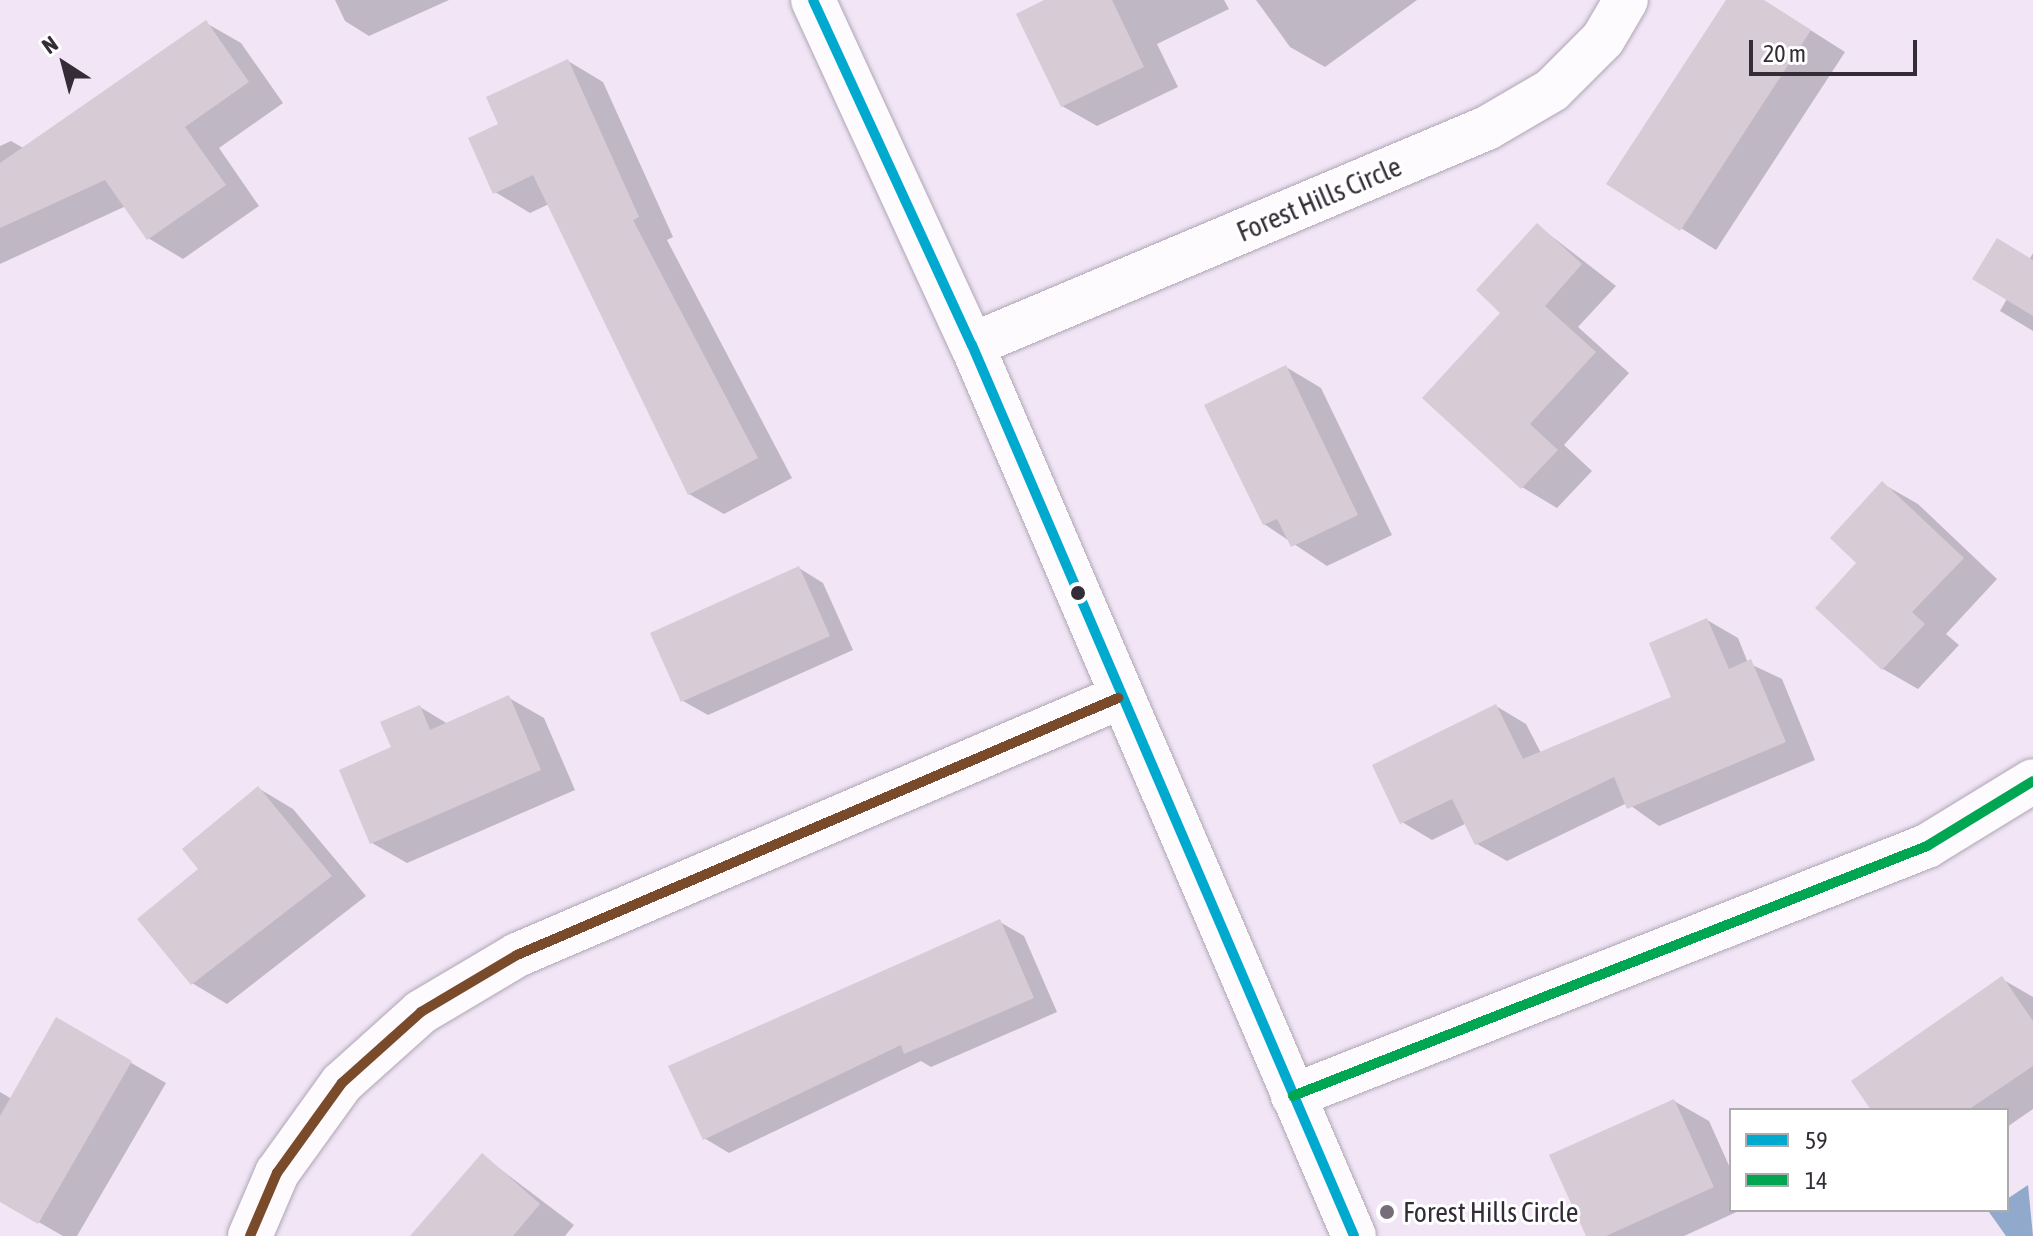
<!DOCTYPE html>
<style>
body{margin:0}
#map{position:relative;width:2033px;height:1236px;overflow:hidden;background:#f1e5f6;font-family:"Asap Condensed",sans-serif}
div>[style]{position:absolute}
.water>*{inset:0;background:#91aacc}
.shadow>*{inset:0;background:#0003}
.building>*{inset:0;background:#d7cbd6}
.roads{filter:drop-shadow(0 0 2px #afa6b3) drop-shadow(0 0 2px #afa6b3)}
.minor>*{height:44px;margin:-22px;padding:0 22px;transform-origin:22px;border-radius:22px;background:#fdfbfe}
.tertiary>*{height:44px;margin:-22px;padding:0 22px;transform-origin:22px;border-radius:22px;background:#fdfbfe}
.bus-1>*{height:10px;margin:-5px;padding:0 5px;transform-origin:5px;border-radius:5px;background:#00a9ce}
.bus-2>*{height:10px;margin:-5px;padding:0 5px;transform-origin:5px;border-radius:5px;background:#00a651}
.bus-3>*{height:10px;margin:-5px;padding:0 5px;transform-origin:5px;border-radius:5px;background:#7a4b2a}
.dots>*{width:22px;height:22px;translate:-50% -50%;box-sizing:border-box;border:4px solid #fff;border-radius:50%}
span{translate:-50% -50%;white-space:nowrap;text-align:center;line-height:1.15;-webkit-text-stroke:6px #fff;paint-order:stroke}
.street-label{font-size:28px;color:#342c37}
.poi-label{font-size:28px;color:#342c37}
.left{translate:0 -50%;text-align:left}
.legend{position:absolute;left:1729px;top:1108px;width:280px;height:104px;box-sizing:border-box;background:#fff;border:2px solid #aeabaf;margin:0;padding:10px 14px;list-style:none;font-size:24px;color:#342c37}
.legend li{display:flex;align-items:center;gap:16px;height:40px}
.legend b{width:40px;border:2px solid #aeabaf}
.north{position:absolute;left:24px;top:24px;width:80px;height:80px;-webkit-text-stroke:6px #fff;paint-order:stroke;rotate:324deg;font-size:22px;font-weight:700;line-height:32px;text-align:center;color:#342c37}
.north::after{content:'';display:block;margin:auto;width:28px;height:36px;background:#342c37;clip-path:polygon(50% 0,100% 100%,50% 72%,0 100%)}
.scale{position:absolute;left:1749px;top:40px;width:168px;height:36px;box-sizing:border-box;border:4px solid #342c37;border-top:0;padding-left:10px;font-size:24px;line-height:28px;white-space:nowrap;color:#342c37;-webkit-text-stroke:6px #fff;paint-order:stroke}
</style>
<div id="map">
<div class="water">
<i style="clip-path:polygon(2028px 1185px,2033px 1236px,2006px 1236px,1989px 1212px,2007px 1210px,2007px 1199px)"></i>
</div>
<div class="shadow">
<i style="clip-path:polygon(335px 0,449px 0,369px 36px,345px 21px)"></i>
<i style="clip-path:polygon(1049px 0,1224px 0,1229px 9px,1157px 44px,1178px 87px,1097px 126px,1062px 106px)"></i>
<i style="clip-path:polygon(1256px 0,1417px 0,1325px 67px,1290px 47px)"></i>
<i style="clip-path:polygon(1729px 0,1763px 0,1845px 52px,1716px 250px,1609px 183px)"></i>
<i style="clip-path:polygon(206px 23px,241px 43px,283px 103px,219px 148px,259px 206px,183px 259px,148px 238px,126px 206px,0 264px,0 146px,11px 141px,25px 149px)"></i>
<i style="clip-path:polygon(568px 61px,603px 82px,673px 237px,667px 240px,792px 478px,724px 514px,689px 494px,549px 204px,530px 213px,495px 192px,501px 126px)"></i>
<i style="clip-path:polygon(1537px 225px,1616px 286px,1578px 327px,1629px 373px,1564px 445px,1592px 471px,1557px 508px,1522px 487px,1503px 313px)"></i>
<i style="clip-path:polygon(2033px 253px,2033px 331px,2000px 311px)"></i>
<i style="clip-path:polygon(1286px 367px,1321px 388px,1392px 535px,1327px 566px,1264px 524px)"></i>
<i style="clip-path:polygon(1883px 484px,1918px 504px,1997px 579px,1946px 634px,1959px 645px,1918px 689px,1883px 669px)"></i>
<i style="clip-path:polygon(799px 568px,823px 583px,853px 650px,708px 715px,683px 701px)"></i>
<i style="clip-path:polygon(1707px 620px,1738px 638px,1748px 663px,1782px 679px,1815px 760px,1659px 826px,1627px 803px,1507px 861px,1477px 844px,1467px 823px,1432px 840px,1402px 822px,1496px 706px,1526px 724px,1541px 753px,1674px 698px)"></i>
<i style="clip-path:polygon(509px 698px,544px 718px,575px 790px,407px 863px,372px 843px,420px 707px,448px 724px)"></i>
<i style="clip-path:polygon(258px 788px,293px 809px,366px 896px,227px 1004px,192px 983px,201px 869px)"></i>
<i style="clip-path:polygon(1000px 922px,1024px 936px,1057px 1012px,931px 1067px,921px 1061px,729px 1153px,704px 1138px)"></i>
<i style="clip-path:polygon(2002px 979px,2033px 997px,2033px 1109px,2007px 1127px,2007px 1110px,1873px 1110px)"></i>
<i style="clip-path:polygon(57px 1020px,166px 1083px,77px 1236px,63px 1236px,0 1200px,0 1092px,12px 1099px)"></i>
<i style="clip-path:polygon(1674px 1101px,1709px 1121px,1731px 1170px,1731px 1210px,1741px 1210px,1684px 1236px,1588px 1236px)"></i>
<i style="clip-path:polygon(483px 1156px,574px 1225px,565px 1236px,413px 1236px)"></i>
</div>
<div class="building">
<i style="clip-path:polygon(1044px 0,1112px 0,1144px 67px,1061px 107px,1016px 14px)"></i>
<i style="clip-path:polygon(1726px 0,1764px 0,1811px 30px,1680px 231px,1606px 184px)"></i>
<i style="clip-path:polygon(206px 20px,249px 82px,185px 127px,226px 185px,147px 240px,105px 180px,0 228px,0 163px)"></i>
<i style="clip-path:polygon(568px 59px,639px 217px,633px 220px,758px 458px,688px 495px,533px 175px,493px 194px,468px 138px,498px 124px,486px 97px)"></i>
<i style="clip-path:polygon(1537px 223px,1582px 264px,1545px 306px,1596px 352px,1530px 424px,1558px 450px,1521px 489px,1422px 398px,1500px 313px,1476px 290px)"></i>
<i style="clip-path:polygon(1997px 238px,2033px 260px,2033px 316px,1972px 279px)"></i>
<i style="clip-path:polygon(1286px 365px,1358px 515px,1291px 547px,1277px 519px,1263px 525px,1204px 405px)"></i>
<i style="clip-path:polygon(1882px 481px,1964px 558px,1912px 612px,1925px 624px,1882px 670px,1815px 608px,1856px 563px,1830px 538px)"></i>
<i style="clip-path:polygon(799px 566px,830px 636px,681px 702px,650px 633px)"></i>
<i style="clip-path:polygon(1707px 618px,1729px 669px,1751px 659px,1786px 742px,1627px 809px,1614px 777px,1475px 845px,1452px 799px,1400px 824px,1372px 765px,1496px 704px,1523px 759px,1671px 697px,1649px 643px)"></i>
<i style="clip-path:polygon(509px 695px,541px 770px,370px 844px,339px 770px,391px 747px,380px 722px,420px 705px,430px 730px)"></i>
<i style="clip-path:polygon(258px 786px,332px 876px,191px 985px,137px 919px,198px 869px,182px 849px)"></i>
<i style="clip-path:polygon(1000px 919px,1034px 998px,904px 1054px,901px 1045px,703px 1140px,668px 1066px)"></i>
<i style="clip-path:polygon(2002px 976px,2033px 1021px,2033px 1066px,1968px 1110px,1871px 1110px,1851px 1081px)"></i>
<i style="clip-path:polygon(56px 1017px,132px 1061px,38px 1224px,0 1202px,0 1116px)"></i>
<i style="clip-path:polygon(1674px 1099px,1714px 1187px,1606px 1236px,1586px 1236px,1549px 1155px)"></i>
<i style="clip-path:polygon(482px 1153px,540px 1204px,513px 1236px,410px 1236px)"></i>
</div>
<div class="roads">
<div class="minor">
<i style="left:972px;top:345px;width:559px;rotate:-22.85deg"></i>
<i style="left:1487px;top:128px;width:75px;rotate:-30.3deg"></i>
<i style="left:1552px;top:90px;width:72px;rotate:-45deg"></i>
<i style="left:1603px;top:39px;width:45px;rotate:-59.5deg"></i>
<i style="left:1293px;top:1096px;width:682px;rotate:-21.52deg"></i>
<i style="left:1927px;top:846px;width:124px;rotate:-31.5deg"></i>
<i style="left:250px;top:1236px;width:69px;rotate:-66.8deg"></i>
<i style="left:277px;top:1173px;width:111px;rotate:-54.2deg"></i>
<i style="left:342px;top:1083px;width:106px;rotate:-41.9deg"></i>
<i style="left:421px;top:1012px;width:112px;rotate:-30.7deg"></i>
<i style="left:517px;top:955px;width:654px;rotate:-23.15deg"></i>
</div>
<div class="tertiary">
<i style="left:813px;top:0;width:380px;rotate:65.3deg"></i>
<i style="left:972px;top:345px;width:969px;rotate:66.79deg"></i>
</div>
</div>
<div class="bus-1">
<i style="left:813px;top:0;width:380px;rotate:65.3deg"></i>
<i style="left:972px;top:345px;width:969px;rotate:66.79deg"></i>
</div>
<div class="bus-2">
<i style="left:1293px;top:1096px;width:682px;rotate:-21.52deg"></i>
<i style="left:1927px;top:846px;width:124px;rotate:-31.5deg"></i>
</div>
<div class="bus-3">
<i style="left:250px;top:1236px;width:69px;rotate:-66.8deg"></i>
<i style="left:277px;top:1173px;width:111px;rotate:-54.2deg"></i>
<i style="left:342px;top:1083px;width:106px;rotate:-41.9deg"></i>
<i style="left:421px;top:1012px;width:112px;rotate:-30.7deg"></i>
<i style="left:517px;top:955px;width:654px;rotate:-23.15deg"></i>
</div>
<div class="dots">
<i style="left:1078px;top:593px;background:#342c37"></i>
<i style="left:1387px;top:1212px;background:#766d7a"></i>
</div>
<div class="street-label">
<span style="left:1319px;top:199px;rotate:-23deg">Forest Hills Circle</span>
</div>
<div class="poi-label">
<span class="left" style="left:1403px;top:1212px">Forest Hills Circle</span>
</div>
<ul class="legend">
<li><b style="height:10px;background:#00a9ce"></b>59</li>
<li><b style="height:10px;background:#00a651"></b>14</li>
</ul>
<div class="north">N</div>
<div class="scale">20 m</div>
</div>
